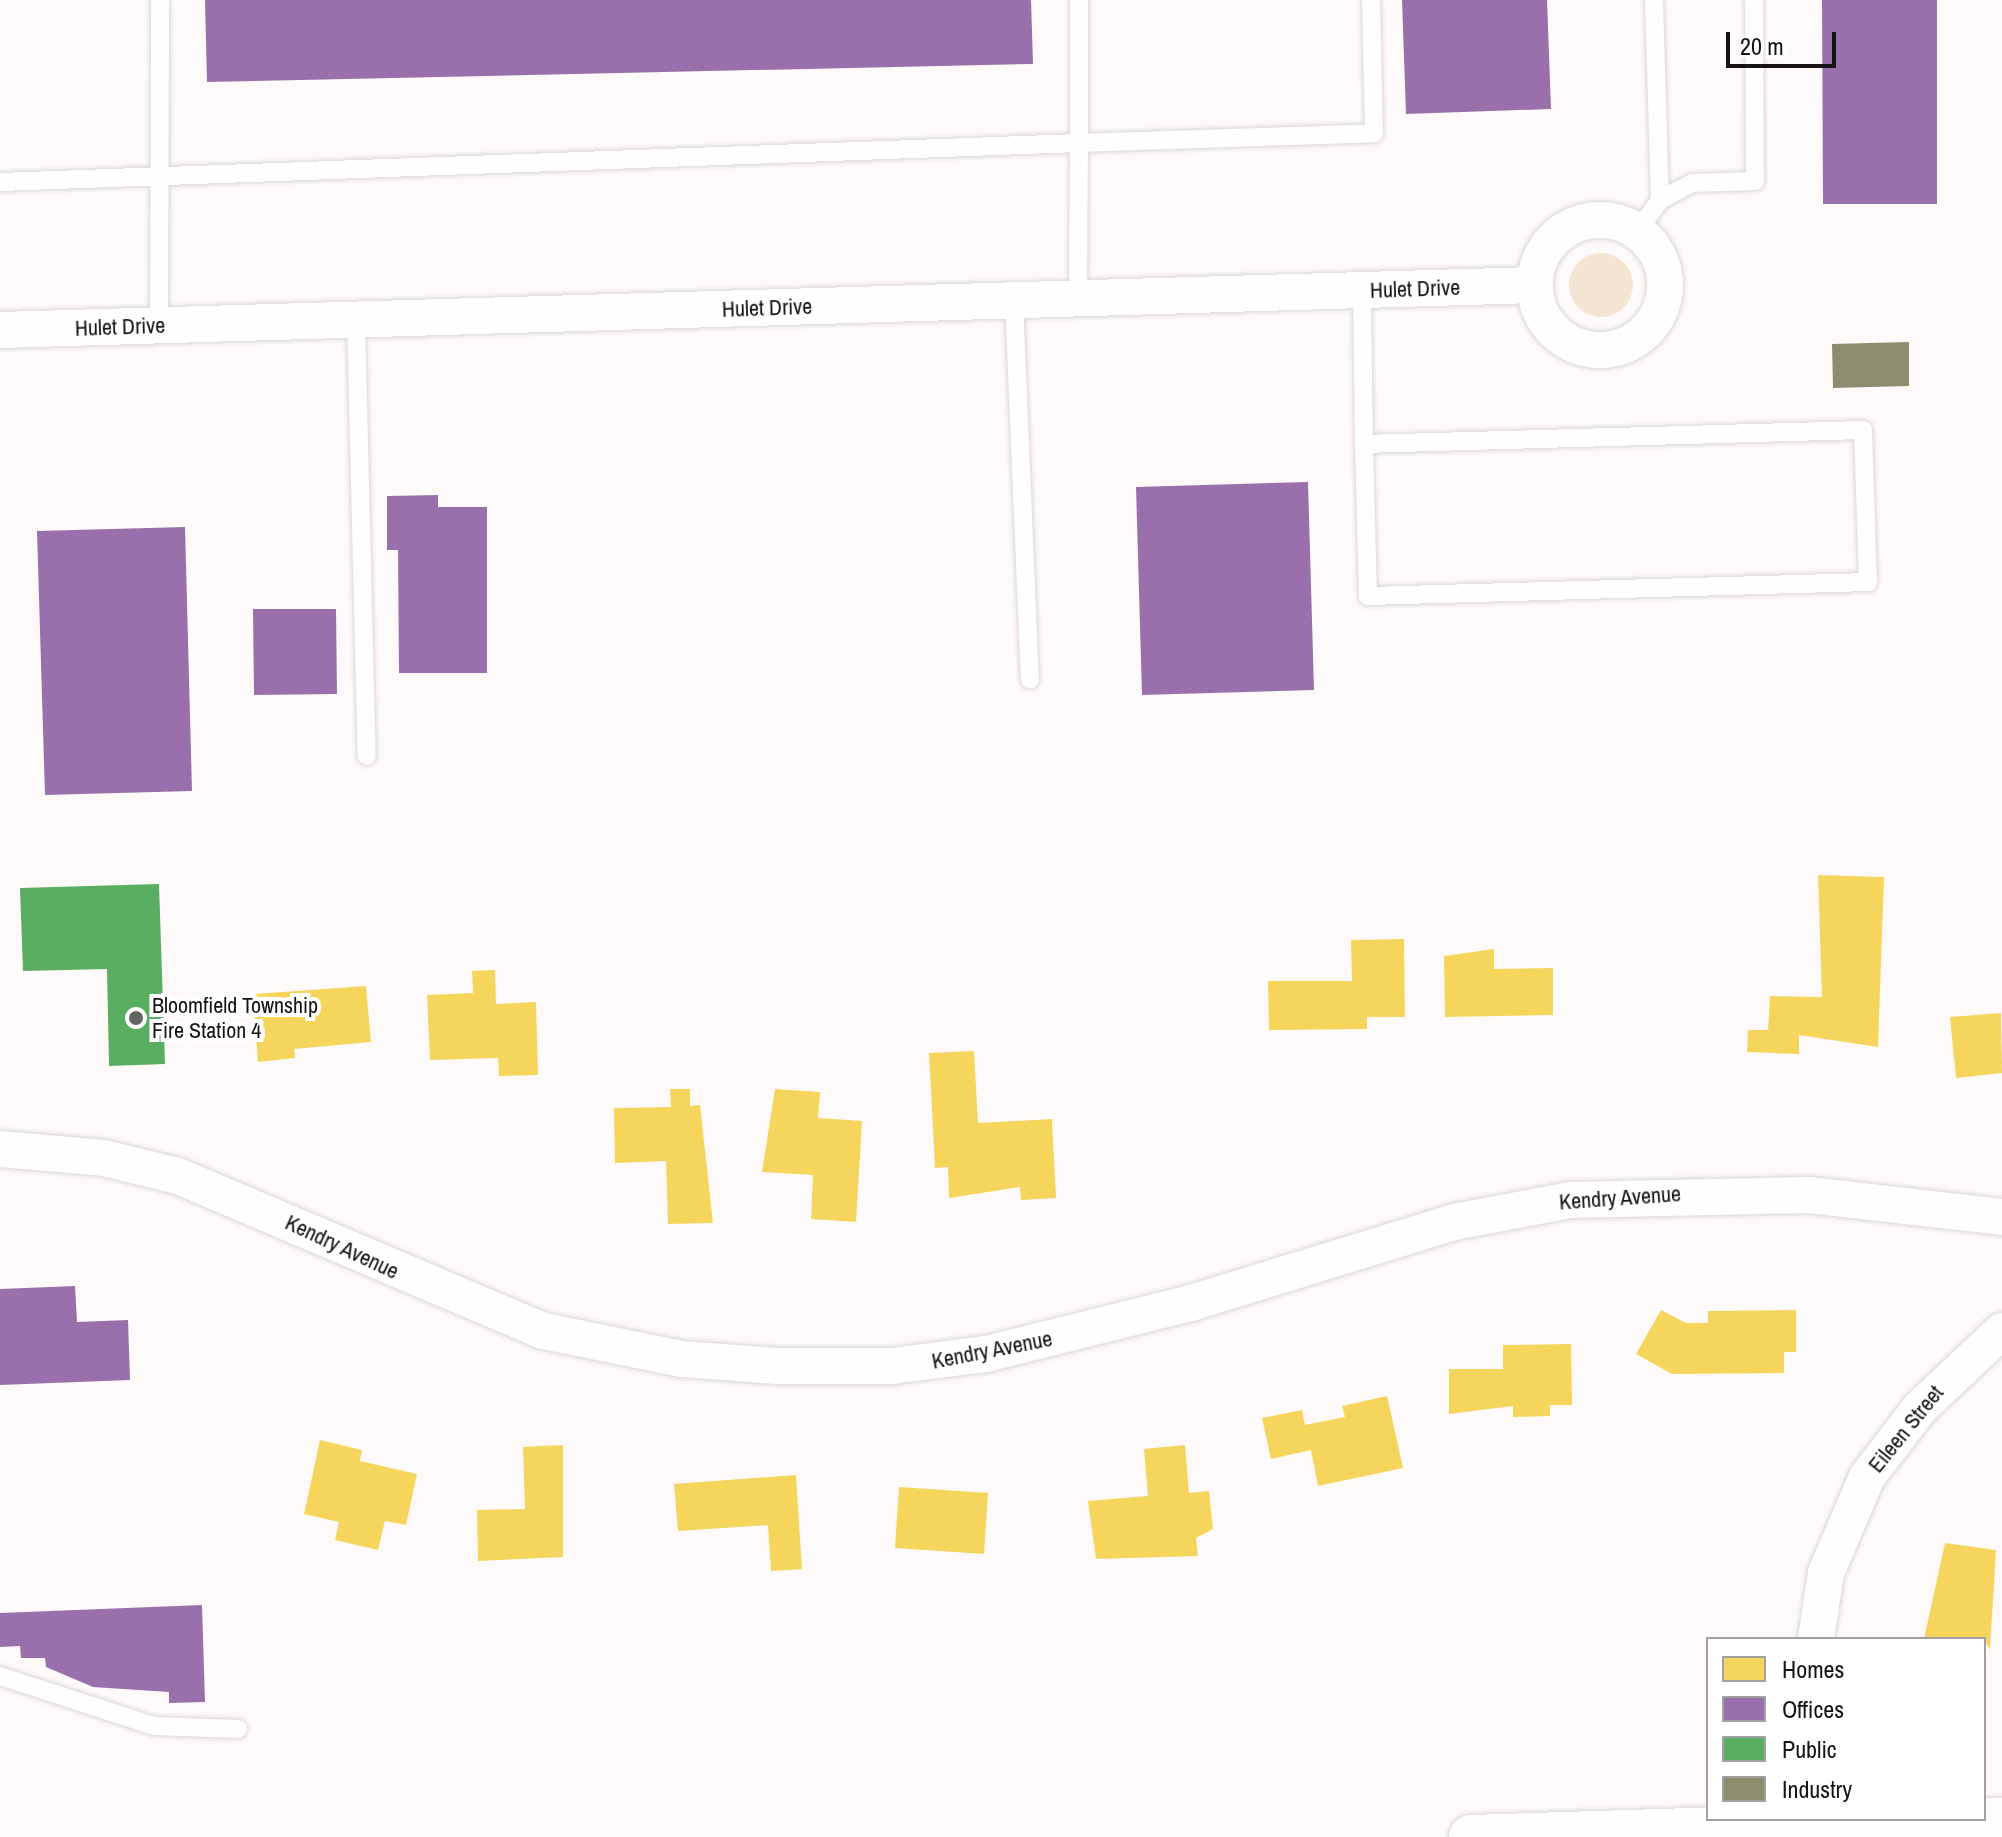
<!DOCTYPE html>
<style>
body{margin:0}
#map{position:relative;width:2002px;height:1837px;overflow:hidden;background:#fefaf9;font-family:"Archivo Narrow",sans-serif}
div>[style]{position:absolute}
.green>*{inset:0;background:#f4e5d2}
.round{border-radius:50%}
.homes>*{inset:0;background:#f6d55c}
.offices>*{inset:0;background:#9970ab}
.public>*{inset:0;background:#5aae61}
.industry>*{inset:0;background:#8c8c6e}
.roads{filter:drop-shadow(0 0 2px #dad7d6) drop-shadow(0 0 2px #dad7d6)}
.lane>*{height:18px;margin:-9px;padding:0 9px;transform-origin:9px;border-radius:9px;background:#fffefe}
.street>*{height:36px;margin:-18px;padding:0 18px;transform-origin:18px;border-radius:18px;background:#fffefe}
.street>.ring{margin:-18px;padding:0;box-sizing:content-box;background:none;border:36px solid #fffefe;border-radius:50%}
.highway>*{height:44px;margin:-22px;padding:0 22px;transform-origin:22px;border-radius:22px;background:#fffefe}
.dots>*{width:22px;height:22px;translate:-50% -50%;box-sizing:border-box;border:4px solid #fff;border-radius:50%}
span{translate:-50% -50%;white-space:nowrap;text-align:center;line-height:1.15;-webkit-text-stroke:8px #fff;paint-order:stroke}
.street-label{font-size:22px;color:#161313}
.poi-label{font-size:22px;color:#161313}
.left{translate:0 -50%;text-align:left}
.legend{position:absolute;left:1706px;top:1637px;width:280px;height:184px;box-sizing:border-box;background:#fff;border:2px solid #a2a1a1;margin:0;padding:10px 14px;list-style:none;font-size:24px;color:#161313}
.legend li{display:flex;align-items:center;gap:16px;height:40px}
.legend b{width:40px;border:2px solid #a2a1a1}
.scale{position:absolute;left:1726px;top:32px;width:110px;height:36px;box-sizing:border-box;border:4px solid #161313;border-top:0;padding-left:10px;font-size:24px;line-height:28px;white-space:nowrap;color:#161313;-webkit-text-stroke:6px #fff;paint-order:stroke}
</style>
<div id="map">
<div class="green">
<i class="round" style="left:1569px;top:253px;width:64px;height:64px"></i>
</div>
<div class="homes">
<i style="clip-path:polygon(1818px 875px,1884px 877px,1878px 1047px,1799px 1035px,1799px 1054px,1747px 1052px,1748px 1030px,1768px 1030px,1770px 996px,1822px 997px)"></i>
<i style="clip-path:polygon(1404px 939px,1405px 1017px,1367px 1017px,1367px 1029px,1269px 1030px,1268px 981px,1352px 981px,1351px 940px)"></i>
<i style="clip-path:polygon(1494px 949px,1494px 969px,1553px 968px,1553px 1015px,1445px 1017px,1444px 956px)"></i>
<i style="clip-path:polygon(495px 970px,496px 1004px,536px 1002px,538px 1075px,499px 1076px,498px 1058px,430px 1060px,427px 995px,473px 993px,472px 971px)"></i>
<i style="clip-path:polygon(366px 986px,371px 1042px,294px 1049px,295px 1058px,258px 1062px,253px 994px)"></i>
<i style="clip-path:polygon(2001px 1013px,2002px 1073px,1956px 1078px,1950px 1017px)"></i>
<i style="clip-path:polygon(974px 1051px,978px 1123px,1052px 1119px,1056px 1198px,1021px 1200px,1020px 1187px,949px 1198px,948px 1167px,935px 1168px,929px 1053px)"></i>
<i style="clip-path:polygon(670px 1089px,690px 1089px,690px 1106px,700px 1105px,713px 1223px,668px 1224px,666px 1161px,615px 1163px,614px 1108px,671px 1107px)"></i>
<i style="clip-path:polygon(775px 1089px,820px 1092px,818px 1118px,862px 1121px,856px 1222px,811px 1219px,813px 1175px,762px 1172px)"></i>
<i style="clip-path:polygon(1661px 1310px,1686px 1323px,1708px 1323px,1708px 1311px,1796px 1310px,1796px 1352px,1784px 1352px,1784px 1373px,1672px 1374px,1636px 1354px)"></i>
<i style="clip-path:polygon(1571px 1344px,1572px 1405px,1550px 1405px,1550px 1416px,1513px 1417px,1513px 1406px,1449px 1414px,1449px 1369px,1503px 1369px,1503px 1345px)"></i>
<i style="clip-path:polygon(1387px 1396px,1403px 1468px,1318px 1486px,1311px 1450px,1271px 1459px,1262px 1418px,1302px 1410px,1305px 1425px,1345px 1417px,1342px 1406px)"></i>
<i style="clip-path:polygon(320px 1440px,362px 1450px,360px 1461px,417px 1474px,406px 1525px,385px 1521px,378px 1550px,335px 1540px,339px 1522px,304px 1514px)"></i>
<i style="clip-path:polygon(563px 1445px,563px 1557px,478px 1561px,477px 1510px,525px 1509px,523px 1447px)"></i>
<i style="clip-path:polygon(1185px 1445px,1189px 1493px,1209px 1491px,1213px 1529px,1196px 1538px,1198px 1556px,1096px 1559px,1088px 1501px,1148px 1496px,1144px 1449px)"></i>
<i style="clip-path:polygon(796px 1475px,802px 1569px,771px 1571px,768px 1525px,678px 1531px,674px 1484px)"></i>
<i style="clip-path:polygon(899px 1487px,988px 1493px,984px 1554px,895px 1548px)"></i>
<i style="clip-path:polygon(1945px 1543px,1996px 1550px,1990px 1650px,1984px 1639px,1924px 1639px)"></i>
</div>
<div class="offices">
<i style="clip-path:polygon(205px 0,1031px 0,1033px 64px,207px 82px)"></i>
<i style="clip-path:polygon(1402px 0,1547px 0,1551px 109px,1406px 114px)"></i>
<i style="clip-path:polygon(1822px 0,1937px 0,1937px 204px,1823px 204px)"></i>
<i style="clip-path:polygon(1308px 482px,1314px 690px,1142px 695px,1136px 487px)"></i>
<i style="clip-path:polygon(438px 495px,438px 507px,487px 507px,487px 673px,399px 673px,398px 550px,387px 550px,387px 496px)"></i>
<i style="clip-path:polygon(185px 527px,192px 791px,45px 795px,37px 531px)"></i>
<i style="clip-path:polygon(253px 609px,336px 609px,337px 694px,254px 695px)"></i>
<i style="clip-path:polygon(75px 1286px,77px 1322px,128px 1320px,130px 1380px,0 1385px,0 1289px)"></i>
<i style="clip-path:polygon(202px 1605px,205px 1702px,169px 1703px,169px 1692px,93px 1687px,46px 1667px,45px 1658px,21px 1658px,20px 1646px,0 1647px,0 1613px)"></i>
</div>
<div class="public">
<i style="clip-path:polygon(159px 884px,165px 1064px,109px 1066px,107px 969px,23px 971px,20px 888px)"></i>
</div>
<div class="industry">
<i style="clip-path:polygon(1909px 342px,1909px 386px,1833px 388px,1832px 344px)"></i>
</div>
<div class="roads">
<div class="lane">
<i style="left:1079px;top:0;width:143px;rotate:90deg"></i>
<i style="left:1079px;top:143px;width:295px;rotate:-1.9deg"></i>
<i style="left:1374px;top:133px;width:133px;rotate:-91.3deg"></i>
<i style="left:1654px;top:0;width:200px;rotate:88.3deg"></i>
<i style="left:0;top:182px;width:1080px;rotate:-2.07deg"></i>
<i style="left:1079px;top:143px;width:156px;rotate:90.4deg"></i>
<i style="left:1637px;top:231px;width:39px;rotate:-53deg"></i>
<i style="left:1660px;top:200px;width:36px;rotate:-28deg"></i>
<i style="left:1692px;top:183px;width:63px;rotate:-1.8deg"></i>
<i style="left:1755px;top:181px;width:181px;rotate:-90.3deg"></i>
<i style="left:1362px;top:291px;width:153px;rotate:89.3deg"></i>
<i style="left:1364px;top:444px;width:152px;rotate:88.5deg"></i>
<i style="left:1368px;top:596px;width:500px;rotate:-1.6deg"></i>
<i style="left:1868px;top:582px;width:152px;rotate:-91.9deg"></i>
<i style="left:1863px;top:430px;width:499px;rotate:178.4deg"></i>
<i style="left:1014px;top:301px;width:379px;rotate:87.6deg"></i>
<i style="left:356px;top:320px;width:436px;rotate:88.6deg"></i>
<i style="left:159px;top:325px;width:325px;rotate:-89.8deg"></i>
<i style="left:0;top:1676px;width:162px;rotate:18deg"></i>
<i style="left:154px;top:1726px;width:84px;rotate:2deg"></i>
</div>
<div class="street">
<i class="ring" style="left:1535px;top:220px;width:94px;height:94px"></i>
<i style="left:0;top:330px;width:1536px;rotate:-1.68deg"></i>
<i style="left:0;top:1149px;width:104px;rotate:4.9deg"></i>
<i style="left:104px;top:1158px;width:76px;rotate:13.7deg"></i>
<i style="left:178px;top:1176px;width:397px;rotate:23deg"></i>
<i style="left:544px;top:1331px;width:141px;rotate:11.5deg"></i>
<i style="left:682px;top:1359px;width:95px;rotate:4.2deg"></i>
<i style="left:777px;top:1366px;width:115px"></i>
<i style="left:892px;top:1366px;width:95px;rotate:-7.3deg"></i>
<i style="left:986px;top:1354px;width:211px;rotate:-14deg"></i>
<i style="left:1191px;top:1303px;width:275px;rotate:-17.1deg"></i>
<i style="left:1454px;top:1222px;width:118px;rotate:-10.7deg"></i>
<i style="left:1570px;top:1200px;width:239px;rotate:-1.2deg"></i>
<i style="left:1809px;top:1195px;width:194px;rotate:6.5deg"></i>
<i style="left:1816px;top:1639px;width:67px;rotate:-81.4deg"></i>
<i style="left:1826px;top:1573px;width:104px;rotate:-66.9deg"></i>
<i style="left:1867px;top:1477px;width:88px;rotate:-52.4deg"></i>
<i style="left:1921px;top:1407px;width:111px;rotate:-43.2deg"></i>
</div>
<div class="highway">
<i style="left:1471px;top:1837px;width:531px;rotate:-1.83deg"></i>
</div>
</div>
<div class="dots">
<i style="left:136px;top:1018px;background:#676464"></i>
</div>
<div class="street-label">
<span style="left:1415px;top:289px;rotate:-2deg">Hulet Drive</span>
<span style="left:767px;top:308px;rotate:-2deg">Hulet Drive</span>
<span style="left:120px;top:327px;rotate:-2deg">Hulet Drive</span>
<span style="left:1620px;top:1198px;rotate:-4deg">Kendry Avenue</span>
<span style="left:342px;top:1247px;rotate:25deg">Kendry Avenue</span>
<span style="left:992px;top:1350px;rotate:-11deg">Kendry Avenue</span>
<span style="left:1906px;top:1429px;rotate:-51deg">Eileen Street</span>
</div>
<div class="poi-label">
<span class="left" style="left:152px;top:1018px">Bloomfield Township<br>Fire Station 4</span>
</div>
<ul class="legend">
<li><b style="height:22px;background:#f6d55c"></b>Homes</li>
<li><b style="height:22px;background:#9970ab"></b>Offices</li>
<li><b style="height:22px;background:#5aae61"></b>Public</li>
<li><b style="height:22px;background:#8c8c6e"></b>Industry</li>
</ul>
<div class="scale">20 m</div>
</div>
